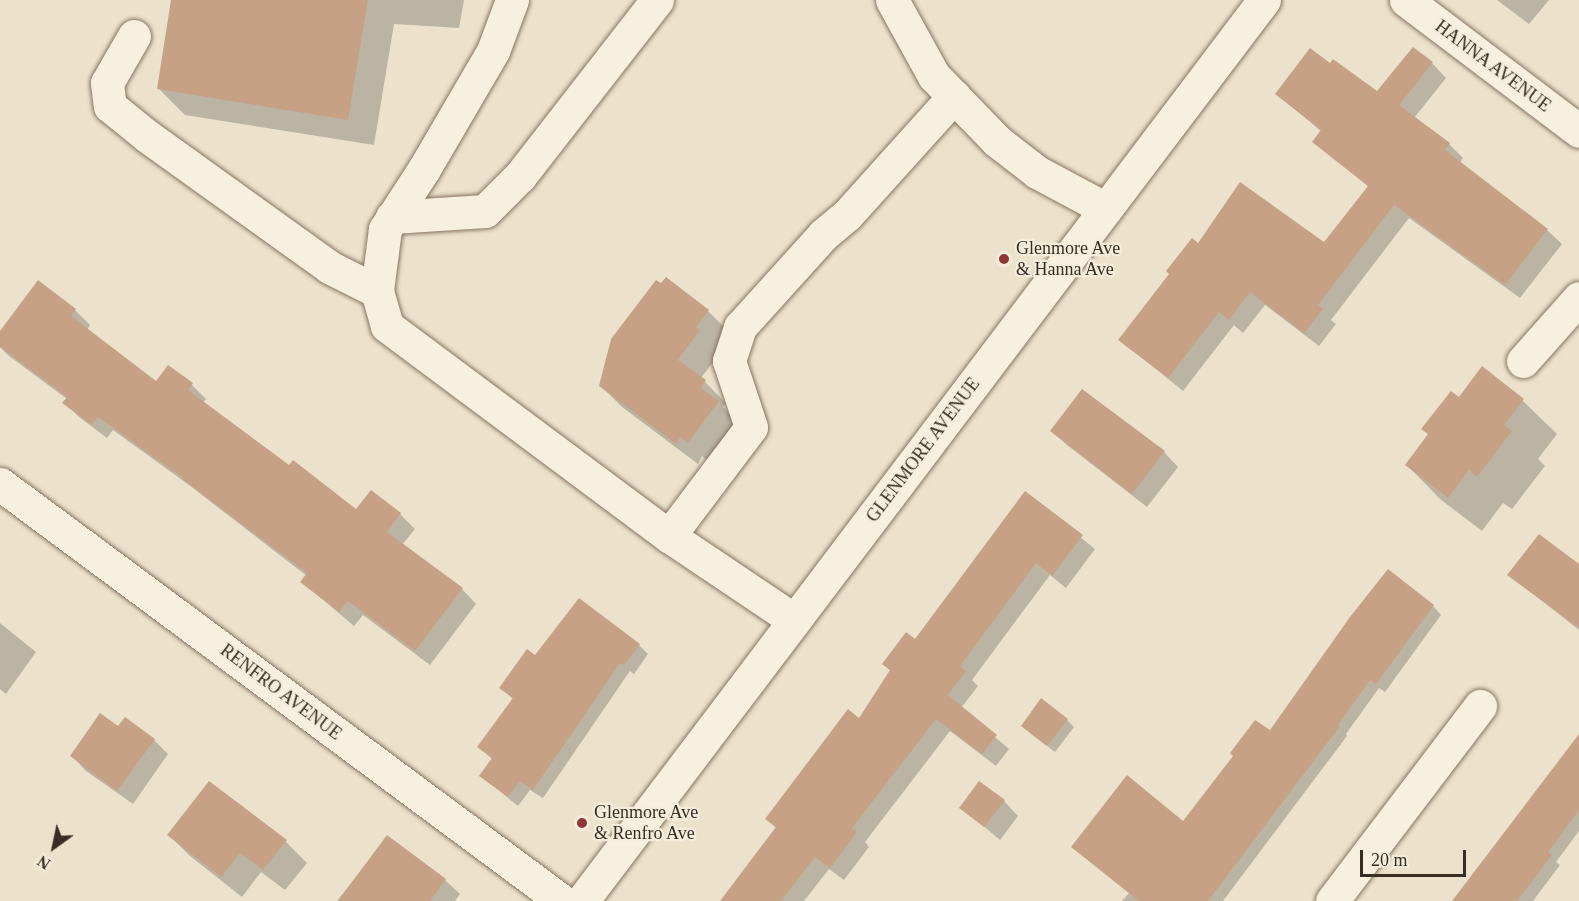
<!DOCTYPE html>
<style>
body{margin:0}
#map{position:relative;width:1579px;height:901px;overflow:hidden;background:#ece2cc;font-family:Georgia,serif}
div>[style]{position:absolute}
.shadow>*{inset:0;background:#0003}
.building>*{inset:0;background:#c6a185}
.roads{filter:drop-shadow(0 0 2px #877661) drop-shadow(0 0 2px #877661)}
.minor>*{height:33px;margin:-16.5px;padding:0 16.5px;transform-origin:16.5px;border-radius:16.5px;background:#f7f0df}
.dots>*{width:16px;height:16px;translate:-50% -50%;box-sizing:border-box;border:3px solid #f4eddb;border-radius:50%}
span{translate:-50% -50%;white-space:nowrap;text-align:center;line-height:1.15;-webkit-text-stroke:4.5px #f4eddb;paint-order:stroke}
.street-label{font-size:18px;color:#3a2e23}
.poi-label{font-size:18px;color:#3a2e23}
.left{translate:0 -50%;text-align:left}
.north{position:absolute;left:24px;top:817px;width:60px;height:60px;-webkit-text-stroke:4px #f4eddb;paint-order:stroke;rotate:213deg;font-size:16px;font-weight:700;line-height:24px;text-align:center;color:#3a2e23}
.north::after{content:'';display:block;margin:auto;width:21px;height:27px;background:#3a2e23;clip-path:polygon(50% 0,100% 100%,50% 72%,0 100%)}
.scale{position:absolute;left:1360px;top:850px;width:106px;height:27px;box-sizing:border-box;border:3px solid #3a2e23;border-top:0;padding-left:8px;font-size:18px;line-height:21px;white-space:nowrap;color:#3a2e23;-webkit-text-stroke:4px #f4eddb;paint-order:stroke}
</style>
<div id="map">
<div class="shadow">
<i style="clip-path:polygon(172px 0,464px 0,459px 28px,394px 24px,374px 145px,185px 115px,158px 88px)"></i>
<i style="clip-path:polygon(1497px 0,1549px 0,1529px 24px)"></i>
<i style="clip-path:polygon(1432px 63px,1446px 78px,1414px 118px,1449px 144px,1463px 158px,1460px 163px,1547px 230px,1562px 244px,1520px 298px,1409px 218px,1331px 320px,1336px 324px,1319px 346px,1265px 305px,1243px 333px,1234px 325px,1183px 391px,1120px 340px,1198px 245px,1324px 244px,1369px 187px,1314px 142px,1322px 132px,1277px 94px,1330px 65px,1377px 93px)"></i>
<i style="clip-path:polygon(38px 282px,76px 311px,90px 325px,87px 330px,157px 383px,192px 385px,206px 399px,203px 403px,289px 467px,356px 512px,371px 492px,400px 514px,415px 529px,402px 545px,462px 589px,476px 604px,430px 665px,363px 615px,354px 626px,302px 582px,307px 576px,189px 485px,113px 430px,107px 438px,79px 417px,64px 402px,67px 399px,9px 356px,0 347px,0 334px)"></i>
<i style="clip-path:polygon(708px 311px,729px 332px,720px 353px,701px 378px,726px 403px,723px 407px,739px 423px,710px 463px,702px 456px,698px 464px,622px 407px,601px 386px)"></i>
<i style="clip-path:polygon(1482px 368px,1523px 401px,1557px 434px,1538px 459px,1545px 466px,1512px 509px,1503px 503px,1482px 531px,1440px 499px,1407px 465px)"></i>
<i style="clip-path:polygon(1052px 431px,1164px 452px,1178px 467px,1147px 507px,1067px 445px)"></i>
<i style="clip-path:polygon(1026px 493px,1095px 549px,1066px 588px,1050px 575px,972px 680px,978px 686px,961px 708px,1009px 749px,996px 766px,950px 731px,865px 842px,869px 847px,844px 880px,829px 869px,804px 901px,722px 901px,777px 829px,767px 819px,860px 720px,891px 672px,884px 664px,915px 641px)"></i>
<i style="clip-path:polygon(1579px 566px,1579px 630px,1509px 575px)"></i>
<i style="clip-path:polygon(1433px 606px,1441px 615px,1385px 692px,1379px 688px,1346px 734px,1347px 736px,1223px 901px,1122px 901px,1129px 893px,1073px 847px,1184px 823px,1270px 733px)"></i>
<i style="clip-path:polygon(0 623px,36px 652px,6px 694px,0 689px)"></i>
<i style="clip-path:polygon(639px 645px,648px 654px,634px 674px,630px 671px,543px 798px,530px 790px,518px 806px,481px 776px,493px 760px,479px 747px,513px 699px,501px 688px,536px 658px)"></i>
<i style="clip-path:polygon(1067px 720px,1074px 727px,1055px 752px,1030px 733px)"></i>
<i style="clip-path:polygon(119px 728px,154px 740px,168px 754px,133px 804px,86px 771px,72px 756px)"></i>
<i style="clip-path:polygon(1579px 737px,1579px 831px,1556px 862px,1560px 865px,1533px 901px,1454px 901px)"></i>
<i style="clip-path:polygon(1004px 801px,1018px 816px,1000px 840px,961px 807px)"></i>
<i style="clip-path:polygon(169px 835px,286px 842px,307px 863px,285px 890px,261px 872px,242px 897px,190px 856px)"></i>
<i style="clip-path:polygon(387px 837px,445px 880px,460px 894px,455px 901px,337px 901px)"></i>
</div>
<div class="building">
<i style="clip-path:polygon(171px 0,368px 0,348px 120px,157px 89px)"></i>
<i style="clip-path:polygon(1413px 47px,1433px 62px,1399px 105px,1450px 143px,1445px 150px,1548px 229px,1505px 285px,1394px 205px,1318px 305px,1323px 309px,1304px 333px,1250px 292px,1229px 320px,1219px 312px,1168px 378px,1118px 340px,1169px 274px,1166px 271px,1192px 238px,1198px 243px,1240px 182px,1324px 242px,1368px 186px,1312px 142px,1321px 130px,1275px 94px,1310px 48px,1330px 63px,1333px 59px,1377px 91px)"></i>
<i style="clip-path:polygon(666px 277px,709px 310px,696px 327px,700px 330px,678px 360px,706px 380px,701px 388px,719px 401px,688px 443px,680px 437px,676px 444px,599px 386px,611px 339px,656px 280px,661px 283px)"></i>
<i style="clip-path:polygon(38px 280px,76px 309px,71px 316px,156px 381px,168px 365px,193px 383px,188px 390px,289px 465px,293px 460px,356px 509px,371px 490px,401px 513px,387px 532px,463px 588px,415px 651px,348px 601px,339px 612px,300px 582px,307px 573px,182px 479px,183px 478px,98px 417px,92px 425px,62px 403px,67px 397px,0 347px,0 331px)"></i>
<i style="clip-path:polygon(1482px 366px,1524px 399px,1504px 425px,1512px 431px,1477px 477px,1469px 470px,1448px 498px,1405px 465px,1428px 434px,1421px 429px,1451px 391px,1459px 397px)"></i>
<i style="clip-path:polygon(1082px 389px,1165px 451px,1132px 494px,1050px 431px)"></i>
<i style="clip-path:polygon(1025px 491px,1083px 535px,1052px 576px,1036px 563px,960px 666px,966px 671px,948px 695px,997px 735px,982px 754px,936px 719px,852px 828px,857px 832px,830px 868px,815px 857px,781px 901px,720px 901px,776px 827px,765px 819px,848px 709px,859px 718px,890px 670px,882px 664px,906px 632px,915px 639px)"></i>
<i style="clip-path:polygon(1539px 534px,1579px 564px,1579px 628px,1507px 575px)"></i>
<i style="clip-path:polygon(1388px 569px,1434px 605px,1376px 684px,1370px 680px,1338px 725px,1340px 726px,1208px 901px,1139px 901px,1071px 847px,1127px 775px,1183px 821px,1233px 756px,1230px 753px,1255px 720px,1270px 730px,1350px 617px)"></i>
<i style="clip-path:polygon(579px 598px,640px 644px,624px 665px,620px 663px,533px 790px,520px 781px,508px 797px,479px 776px,492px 758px,477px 747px,513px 698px,499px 688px,527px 649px,535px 655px)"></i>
<i style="clip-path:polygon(1041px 698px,1068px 719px,1047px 746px,1021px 726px)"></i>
<i style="clip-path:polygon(100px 713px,118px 726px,125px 717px,155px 739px,117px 791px,70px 756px)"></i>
<i style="clip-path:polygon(1579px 734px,1579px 810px,1548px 852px,1552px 855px,1517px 901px,1452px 901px)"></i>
<i style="clip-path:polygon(209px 781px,287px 840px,263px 870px,240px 853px,221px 877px,167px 835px)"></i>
<i style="clip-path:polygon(979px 781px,1005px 800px,984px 827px,959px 808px)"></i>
<i style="clip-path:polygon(387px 835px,446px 879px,430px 901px,338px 901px)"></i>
</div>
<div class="roads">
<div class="minor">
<i style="left:512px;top:0;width:54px;rotate:110.4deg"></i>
<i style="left:493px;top:51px;width:137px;rotate:120.3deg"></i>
<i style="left:424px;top:169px;width:72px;rotate:123deg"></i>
<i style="left:385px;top:229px;width:63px;rotate:97.4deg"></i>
<i style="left:377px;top:291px;width:36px;rotate:74deg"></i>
<i style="left:387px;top:326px;width:352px;rotate:36.7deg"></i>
<i style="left:669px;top:536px;width:151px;rotate:33.9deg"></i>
<i style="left:892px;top:0;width:87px;rotate:61.1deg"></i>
<i style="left:934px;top:76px;width:91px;rotate:45.9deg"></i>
<i style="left:997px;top:141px;width:51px;rotate:37.8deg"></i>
<i style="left:1037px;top:172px;width:78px;rotate:28.2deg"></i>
<i style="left:1406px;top:0;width:217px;rotate:37.1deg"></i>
<i style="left:134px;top:36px;width:54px;rotate:119.9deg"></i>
<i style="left:107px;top:83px;width:23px;rotate:83deg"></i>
<i style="left:110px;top:106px;width:48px;rotate:39deg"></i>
<i style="left:147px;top:136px;width:224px;rotate:35.7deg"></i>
<i style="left:329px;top:267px;width:54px;rotate:26.6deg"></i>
<i style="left:392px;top:217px;width:93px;rotate:-3.7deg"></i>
<i style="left:485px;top:211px;width:49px;rotate:-45deg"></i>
<i style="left:520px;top:176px;width:223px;rotate:-52.1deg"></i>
<i style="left:1523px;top:361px;width:84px;rotate:-48.4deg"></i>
<i style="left:0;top:484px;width:700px;rotate:36.58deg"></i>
<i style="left:669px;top:536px;width:136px;rotate:-53deg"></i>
<i style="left:751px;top:427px;width:70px;rotate:-108.4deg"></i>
<i style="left:729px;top:361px;width:36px;rotate:-72deg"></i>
<i style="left:740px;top:327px;width:124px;rotate:-47.9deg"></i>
<i style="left:823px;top:235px;width:31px;rotate:-40deg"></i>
<i style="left:847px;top:215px;width:160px;rotate:-48deg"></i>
<i style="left:582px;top:901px;width:1130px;rotate:-52.88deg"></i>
<i style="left:1332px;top:901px;width:245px;rotate:-52.8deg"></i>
</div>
</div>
<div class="dots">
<i style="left:1004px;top:259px;background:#913636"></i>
<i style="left:582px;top:823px;background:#913636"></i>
</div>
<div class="street-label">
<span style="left:1493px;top:66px;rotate:37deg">HANNA AVENUE</span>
<span style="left:923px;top:450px;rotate:-53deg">GLENMORE AVENUE</span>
<span style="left:281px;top:692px;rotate:37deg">RENFRO AVENUE</span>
</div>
<div class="poi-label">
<span class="left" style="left:1016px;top:259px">Glenmore Ave<br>&amp; Hanna Ave</span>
<span class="left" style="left:594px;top:823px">Glenmore Ave<br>&amp; Renfro Ave</span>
</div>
<div class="north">N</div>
<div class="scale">20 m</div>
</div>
